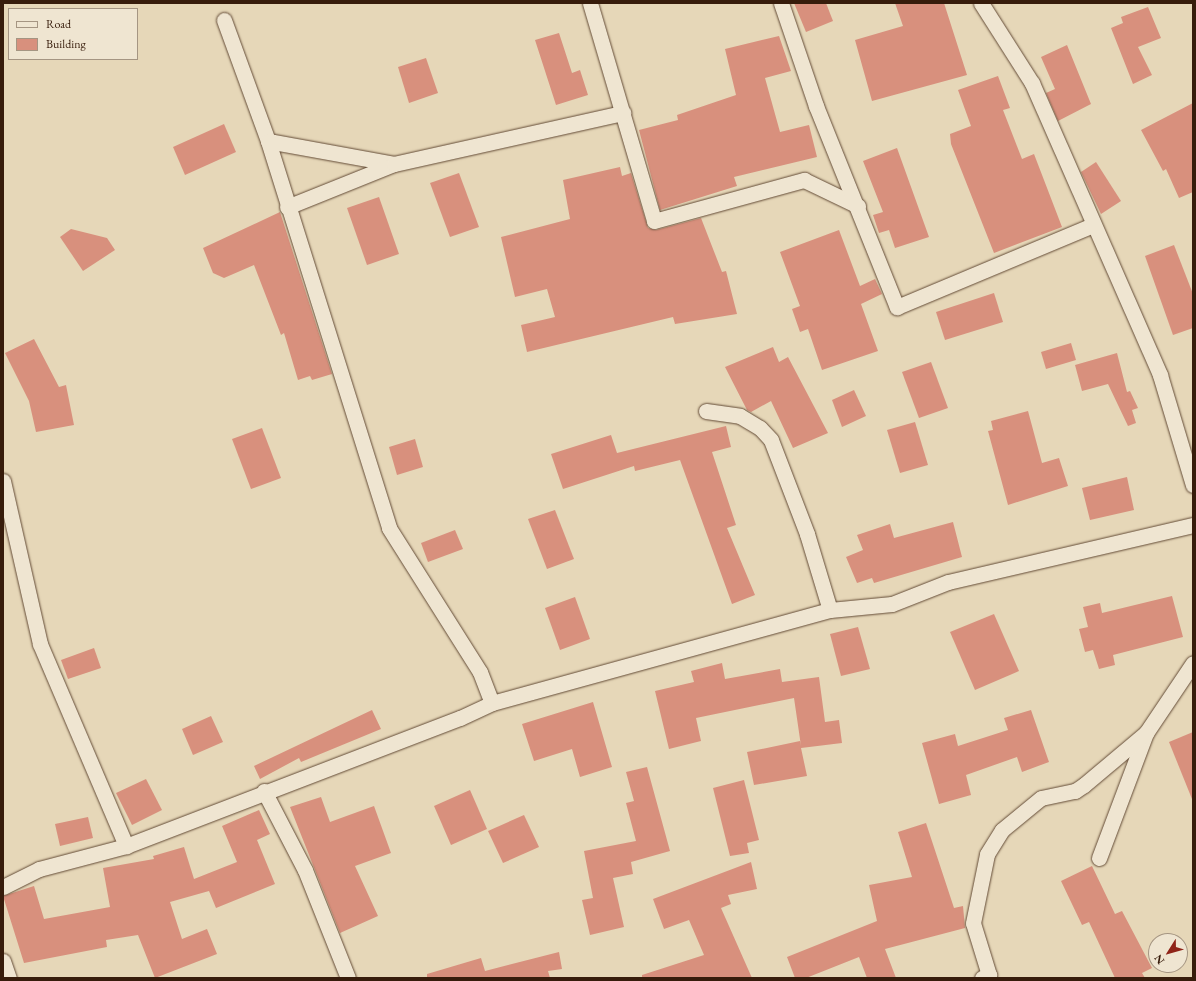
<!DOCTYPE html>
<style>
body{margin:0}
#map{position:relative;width:1196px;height:981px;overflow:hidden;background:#e6d7b8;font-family:"EB Garamond",serif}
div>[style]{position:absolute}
.building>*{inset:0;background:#d8907d}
.roads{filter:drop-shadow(0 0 1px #634b36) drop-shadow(0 0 1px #634b36)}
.street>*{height:15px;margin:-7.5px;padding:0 7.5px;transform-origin:7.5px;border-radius:7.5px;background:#efe5d1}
span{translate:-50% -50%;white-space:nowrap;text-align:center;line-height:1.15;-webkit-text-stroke:4px #efe5d1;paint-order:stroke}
.frame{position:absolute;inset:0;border:4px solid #371c0b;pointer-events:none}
.legend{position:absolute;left:8px;top:8px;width:130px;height:52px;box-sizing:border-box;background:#efe5d1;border:1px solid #a59582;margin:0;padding:5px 7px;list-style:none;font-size:12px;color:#371c0b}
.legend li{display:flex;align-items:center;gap:8px;height:20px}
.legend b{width:20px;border:1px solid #a59582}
.north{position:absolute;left:1148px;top:933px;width:40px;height:40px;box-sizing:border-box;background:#efe5d1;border:1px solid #a59582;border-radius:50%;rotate:233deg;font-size:11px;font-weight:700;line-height:16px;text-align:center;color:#371c0b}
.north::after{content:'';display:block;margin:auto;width:14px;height:18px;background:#8f2418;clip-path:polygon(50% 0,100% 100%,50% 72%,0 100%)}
</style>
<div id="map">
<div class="building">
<i style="clip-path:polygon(794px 3px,826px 3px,833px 21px,806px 32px)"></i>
<i style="clip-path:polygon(895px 3px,944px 3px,967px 75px,872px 101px,855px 40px,903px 26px)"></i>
<i style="clip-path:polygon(1148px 7px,1161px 38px,1138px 47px,1152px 75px,1133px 84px,1111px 28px,1123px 23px,1121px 17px)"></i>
<i style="clip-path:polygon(559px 33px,572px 73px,580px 70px,588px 95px,556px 105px,535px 40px)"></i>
<i style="clip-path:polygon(779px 36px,791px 71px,765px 78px,780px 132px,809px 125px,817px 157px,734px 177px,737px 186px,660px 210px,639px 130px,678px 120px,677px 115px,736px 95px,725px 49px)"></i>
<i style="clip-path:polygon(1067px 45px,1091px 104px,1058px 121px,1046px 93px,1055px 89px,1041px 57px)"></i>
<i style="clip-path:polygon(426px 58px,438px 93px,409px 103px,398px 67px)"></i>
<i style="clip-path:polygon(998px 76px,1010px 108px,1003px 110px,1022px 159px,1034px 154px,1062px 227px,994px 253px,951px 144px,950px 134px,971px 126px,958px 90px)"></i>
<i style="clip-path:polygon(1193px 103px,1193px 192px,1179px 198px,1166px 169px,1163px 171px,1141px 130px)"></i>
<i style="clip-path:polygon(224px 124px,236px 152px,185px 175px,173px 147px)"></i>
<i style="clip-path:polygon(897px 148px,929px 237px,895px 248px,889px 230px,879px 233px,873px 215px,883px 212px,863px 161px)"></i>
<i style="clip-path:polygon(1096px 162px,1121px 201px,1101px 214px,1081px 172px)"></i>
<i style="clip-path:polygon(620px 167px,622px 176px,631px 173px,648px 228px,656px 230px,701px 218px,722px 272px,726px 271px,737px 314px,675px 324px,673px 317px,527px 352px,521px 325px,555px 317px,547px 289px,515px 297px,501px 237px,570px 219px,563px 180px)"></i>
<i style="clip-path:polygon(459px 173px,479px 227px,450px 237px,430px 183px)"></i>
<i style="clip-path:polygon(379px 197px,399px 254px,367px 265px,347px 208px)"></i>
<i style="clip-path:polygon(280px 212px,332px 374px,312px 380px,310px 376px,298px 380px,284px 333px,281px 335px,254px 265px,224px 278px,213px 273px,203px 248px)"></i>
<i style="clip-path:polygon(71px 229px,107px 238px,115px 250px,83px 271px,60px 237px)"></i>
<i style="clip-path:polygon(839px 230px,860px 286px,875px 279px,882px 294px,861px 304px,878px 351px,822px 370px,808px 329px,800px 332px,792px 309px,800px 306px,780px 252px)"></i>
<i style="clip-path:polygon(1174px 245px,1193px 294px,1193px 328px,1173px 335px,1145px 256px)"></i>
<i style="clip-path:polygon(994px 293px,1003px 322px,945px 340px,936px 312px)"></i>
<i style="clip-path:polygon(34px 339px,59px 387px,66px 385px,74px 425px,36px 432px,29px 401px,5px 353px)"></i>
<i style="clip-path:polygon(1071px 343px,1076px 360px,1046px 369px,1041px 352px)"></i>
<i style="clip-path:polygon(773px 347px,779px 362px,788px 357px,828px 433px,793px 448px,771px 401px,751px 412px,747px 410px,725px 367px)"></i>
<i style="clip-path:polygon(1117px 353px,1127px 392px,1130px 391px,1138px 408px,1132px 410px,1136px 423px,1128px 426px,1108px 384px,1082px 391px,1075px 365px)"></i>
<i style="clip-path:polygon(931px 362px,948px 408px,919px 418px,902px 372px)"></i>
<i style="clip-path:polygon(854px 390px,866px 416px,842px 427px,832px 400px)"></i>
<i style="clip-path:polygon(1028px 411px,1042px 463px,1059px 458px,1068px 486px,1008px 505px,988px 431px,993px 430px,991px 421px)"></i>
<i style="clip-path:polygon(915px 422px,928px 465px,900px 473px,887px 430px)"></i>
<i style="clip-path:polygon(726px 426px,731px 447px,712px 452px,736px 525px,727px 528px,755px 595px,732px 604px,680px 460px,635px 471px,634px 466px,563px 489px,551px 454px,611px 435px,617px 453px)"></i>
<i style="clip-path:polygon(262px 428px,281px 478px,251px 489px,232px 439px)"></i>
<i style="clip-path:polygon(415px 439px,423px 467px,397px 475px,389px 447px)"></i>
<i style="clip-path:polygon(1127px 477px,1134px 510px,1090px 520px,1082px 488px)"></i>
<i style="clip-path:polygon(555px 510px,574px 559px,547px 569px,528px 519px)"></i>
<i style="clip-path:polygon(953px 522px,962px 557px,874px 583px,872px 578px,857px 583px,846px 557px,863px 550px,857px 535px,890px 524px,894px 538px)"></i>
<i style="clip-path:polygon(455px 530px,463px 549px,428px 562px,421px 543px)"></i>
<i style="clip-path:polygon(1172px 596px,1183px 637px,1113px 655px,1115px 665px,1099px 669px,1093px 650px,1085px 652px,1079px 629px,1088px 627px,1083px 607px,1100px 603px,1102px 613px)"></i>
<i style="clip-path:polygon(575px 597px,590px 639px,560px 650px,545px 608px)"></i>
<i style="clip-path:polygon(994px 614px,1019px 671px,975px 690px,950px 632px)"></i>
<i style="clip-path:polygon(858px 627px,870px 669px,841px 676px,830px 634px)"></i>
<i style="clip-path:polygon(94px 648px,101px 668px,68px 679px,61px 660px)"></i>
<i style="clip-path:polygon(722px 663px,725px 679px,780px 669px,782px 682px,819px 677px,825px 722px,839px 720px,842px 743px,801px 748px,807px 776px,754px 785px,747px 752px,800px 741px,801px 746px,794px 698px,696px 718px,701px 741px,669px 749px,655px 691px,694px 682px,691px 671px)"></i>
<i style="clip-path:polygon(593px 702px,612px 767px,580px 777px,572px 749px,534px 761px,522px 724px)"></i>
<i style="clip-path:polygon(372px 710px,381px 729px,301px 762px,299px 758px,260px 779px,254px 766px)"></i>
<i style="clip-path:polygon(1031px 710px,1049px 762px,1022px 772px,1017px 757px,966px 775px,971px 795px,939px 804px,922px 743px,955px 734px,958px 746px,1008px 730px,1004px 718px)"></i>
<i style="clip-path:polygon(211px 716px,223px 742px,193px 755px,182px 729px)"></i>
<i style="clip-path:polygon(1193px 732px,1193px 799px,1192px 799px,1169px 742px)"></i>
<i style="clip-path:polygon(647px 767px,670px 851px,631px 862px,633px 874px,613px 878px,624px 927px,590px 935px,582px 900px,593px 898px,584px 851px,636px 841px,626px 803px,634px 801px,626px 772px)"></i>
<i style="clip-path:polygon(146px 779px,162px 810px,132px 825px,116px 793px)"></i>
<i style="clip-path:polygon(744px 780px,759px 840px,747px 843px,749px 853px,730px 856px,713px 788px)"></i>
<i style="clip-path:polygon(470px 790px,487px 829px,451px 845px,434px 806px)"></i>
<i style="clip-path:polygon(321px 797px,330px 822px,374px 806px,391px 853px,355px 866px,378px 916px,340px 933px,290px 807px)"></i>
<i style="clip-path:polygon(259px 810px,270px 834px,257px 840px,275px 884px,216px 908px,209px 891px,170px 902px,182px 939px,207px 929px,217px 954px,155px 978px,138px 935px,106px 940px,107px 947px,24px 963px,3px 896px,34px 886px,44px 919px,110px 907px,103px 868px,154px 859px,153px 856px,184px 847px,194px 879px,237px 862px,222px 826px)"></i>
<i style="clip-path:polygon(524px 815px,539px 847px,503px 863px,488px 831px)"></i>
<i style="clip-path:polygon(88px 817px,93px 838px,60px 846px,55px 824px)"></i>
<i style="clip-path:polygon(926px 823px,954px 908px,963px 906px,965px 928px,885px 949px,896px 978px,867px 978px,859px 957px,806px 978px,795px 978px,787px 957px,877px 921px,869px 885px,912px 877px,898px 832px)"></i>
<i style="clip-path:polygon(751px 862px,757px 889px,728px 895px,731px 904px,721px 908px,752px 978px,642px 978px,642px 975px,704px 955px,689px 920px,664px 929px,653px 899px)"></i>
<i style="clip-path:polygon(1092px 866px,1115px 914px,1122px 911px,1152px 968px,1142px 973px,1145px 978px,1115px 978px,1089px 922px,1082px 925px,1061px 881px)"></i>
<i style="clip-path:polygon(559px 952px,562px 969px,548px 971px,550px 978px,427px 978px,427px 974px,481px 958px,485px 971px)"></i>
</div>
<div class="roads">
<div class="street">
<i style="left:590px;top:3px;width:227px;rotate:73.6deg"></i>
<i style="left:654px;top:221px;width:156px;rotate:-15.3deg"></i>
<i style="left:804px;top:180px;width:60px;rotate:25.7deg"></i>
<i style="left:781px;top:3px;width:109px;rotate:71.2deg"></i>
<i style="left:816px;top:106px;width:217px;rotate:68.1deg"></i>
<i style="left:897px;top:307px;width:212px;rotate:-22.7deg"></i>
<i style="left:981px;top:3px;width:95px;rotate:57.5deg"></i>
<i style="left:1032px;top:83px;width:319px;rotate:66.3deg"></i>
<i style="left:1160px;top:375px;width:115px;rotate:73.3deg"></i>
<i style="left:224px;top:20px;width:129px;rotate:70deg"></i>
<i style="left:268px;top:141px;width:405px;rotate:72.6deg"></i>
<i style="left:389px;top:528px;width:170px;rotate:57.7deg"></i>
<i style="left:480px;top:672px;width:33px;rotate:69deg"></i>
<i style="left:268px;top:141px;width:128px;rotate:10.3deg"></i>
<i style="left:287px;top:207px;width:115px;rotate:-21.9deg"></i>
<i style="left:394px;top:164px;width:235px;rotate:-12.6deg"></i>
<i style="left:706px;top:411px;width:34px;rotate:8deg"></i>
<i style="left:740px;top:416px;width:23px;rotate:31deg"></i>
<i style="left:760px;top:428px;width:16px;rotate:47deg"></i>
<i style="left:771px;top:440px;width:101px;rotate:69deg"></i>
<i style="left:807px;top:534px;width:79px;rotate:73.2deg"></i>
<i style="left:3px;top:481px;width:167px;rotate:77.2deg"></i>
<i style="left:40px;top:644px;width:220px;rotate:66.9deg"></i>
<i style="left:264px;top:791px;width:89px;rotate:62.6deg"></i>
<i style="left:305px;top:870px;width:116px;rotate:68.3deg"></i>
<i style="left:1099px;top:858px;width:134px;rotate:-69.4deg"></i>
<i style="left:1146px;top:733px;width:84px;rotate:-56.1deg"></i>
<i style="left:3px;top:887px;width:40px;rotate:-26.6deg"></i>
<i style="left:39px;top:869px;width:90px;rotate:-14.8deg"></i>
<i style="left:126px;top:846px;width:358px;rotate:-21deg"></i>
<i style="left:460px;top:718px;width:35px;rotate:-25deg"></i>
<i style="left:492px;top:703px;width:351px;rotate:-15.4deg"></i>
<i style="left:830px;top:610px;width:62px;rotate:-5.5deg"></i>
<i style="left:892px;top:604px;width:60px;rotate:-21.4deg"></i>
<i style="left:948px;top:582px;width:252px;rotate:-13.1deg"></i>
<i style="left:3px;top:961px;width:18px;rotate:71deg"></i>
<i style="left:982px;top:978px;width:8px;rotate:-23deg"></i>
<i style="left:989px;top:975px;width:54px;rotate:-107.1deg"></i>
<i style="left:973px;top:923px;width:70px;rotate:-78.5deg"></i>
<i style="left:987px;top:854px;width:28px;rotate:-58deg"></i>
<i style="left:1002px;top:830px;width:50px;rotate:-39.4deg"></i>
<i style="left:1041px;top:798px;width:35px;rotate:-12deg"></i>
<i style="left:1075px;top:791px;width:11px;rotate:-34deg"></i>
<i style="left:1084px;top:785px;width:81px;rotate:-40deg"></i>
</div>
</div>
<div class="frame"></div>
<ul class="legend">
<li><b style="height:5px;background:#efe5d1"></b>Road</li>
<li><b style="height:11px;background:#d8907d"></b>Building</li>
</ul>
<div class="north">N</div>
</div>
